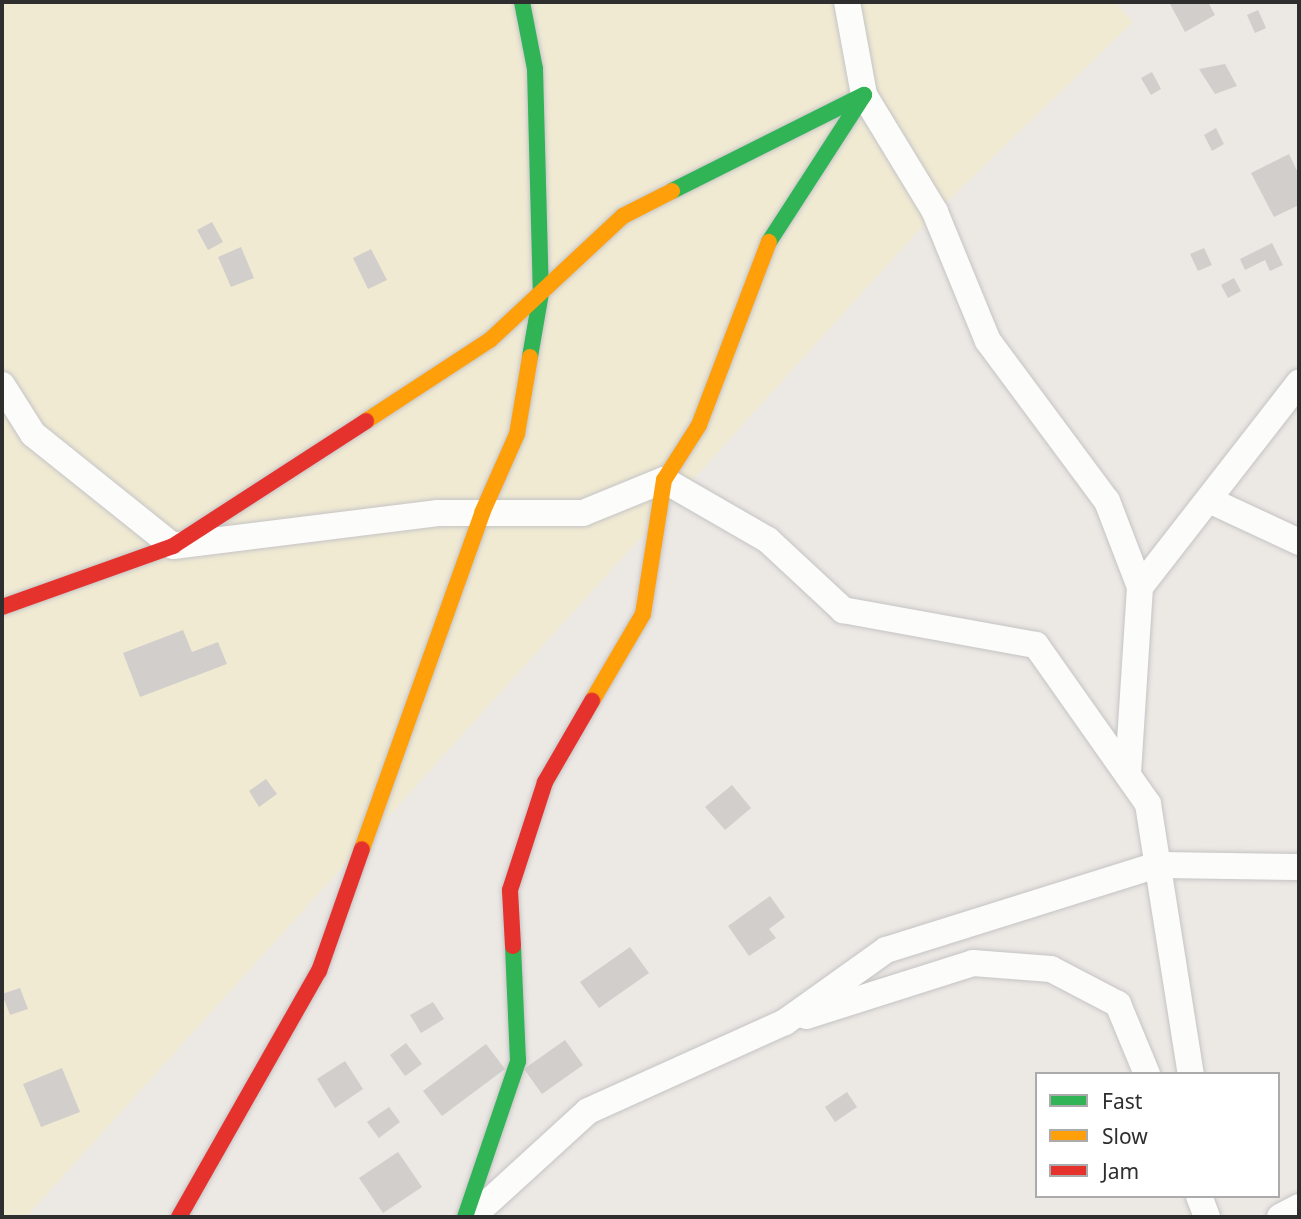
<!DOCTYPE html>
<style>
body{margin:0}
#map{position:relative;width:1301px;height:1219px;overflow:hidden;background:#ece8e4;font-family:"Noto Sans",sans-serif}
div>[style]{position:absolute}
.sand>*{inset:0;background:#f0ead3}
.building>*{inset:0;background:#d1cecb}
.roads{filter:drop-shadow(0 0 2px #c5c4c5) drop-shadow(0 0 2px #c5c4c5)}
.street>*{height:26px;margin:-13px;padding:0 13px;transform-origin:13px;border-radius:13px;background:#fcfcfb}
.fast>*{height:16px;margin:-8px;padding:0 8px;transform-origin:8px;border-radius:8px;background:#30b455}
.slow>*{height:16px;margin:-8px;padding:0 8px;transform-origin:8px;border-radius:8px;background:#ff9f0a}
.jam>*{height:16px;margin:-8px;padding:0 8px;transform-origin:8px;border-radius:8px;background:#e5322d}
span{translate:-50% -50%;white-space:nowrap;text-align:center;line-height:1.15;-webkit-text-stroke:7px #fff;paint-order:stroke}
.frame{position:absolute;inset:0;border:4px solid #2e2e2e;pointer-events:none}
.legend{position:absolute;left:1035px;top:1072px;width:245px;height:126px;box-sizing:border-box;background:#fff;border:2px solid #ababab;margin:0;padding:9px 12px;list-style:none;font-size:21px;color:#2e2e2e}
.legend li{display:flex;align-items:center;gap:14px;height:35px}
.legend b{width:35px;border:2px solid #ababab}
</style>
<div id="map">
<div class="sand">
<i style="clip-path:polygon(2px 2px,1115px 2px,1133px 22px,929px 219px,26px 1217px,2px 1217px)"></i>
</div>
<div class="building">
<i style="clip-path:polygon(1169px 2px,1208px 2px,1215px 15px,1185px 32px)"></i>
<i style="clip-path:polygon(1258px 10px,1266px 28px,1255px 33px,1247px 15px)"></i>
<i style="clip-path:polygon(1225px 64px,1237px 86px,1215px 94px,1199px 69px)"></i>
<i style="clip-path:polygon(1152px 72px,1161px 89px,1151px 95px,1141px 78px)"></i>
<i style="clip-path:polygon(1216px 128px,1224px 144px,1212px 151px,1204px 135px)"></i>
<i style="clip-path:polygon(1289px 154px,1299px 175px,1299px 205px,1274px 217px,1251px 173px)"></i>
<i style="clip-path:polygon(212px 222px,223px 242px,208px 250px,197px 230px)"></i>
<i style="clip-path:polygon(1272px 243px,1283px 265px,1270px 271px,1265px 260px,1245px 270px,1240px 259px)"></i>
<i style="clip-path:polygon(241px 247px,254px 278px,231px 287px,218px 257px)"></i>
<i style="clip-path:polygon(1204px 248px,1212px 265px,1198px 271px,1190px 254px)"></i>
<i style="clip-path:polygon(371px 249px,387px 280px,368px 289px,353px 258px)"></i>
<i style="clip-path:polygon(1234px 278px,1241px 291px,1228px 298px,1221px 285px)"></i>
<i style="clip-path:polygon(183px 630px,192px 652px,218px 642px,227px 664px,140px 697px,123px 653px)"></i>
<i style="clip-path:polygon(266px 779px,277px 794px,259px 807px,249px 791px)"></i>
<i style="clip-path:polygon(732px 785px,751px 808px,725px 830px,705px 807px)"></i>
<i style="clip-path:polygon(770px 896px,785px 917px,769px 929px,776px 938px,749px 956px,728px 926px)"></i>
<i style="clip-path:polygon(630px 947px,649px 973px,599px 1008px,580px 982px)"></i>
<i style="clip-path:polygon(20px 988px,28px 1009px,10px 1015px,2px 994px)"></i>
<i style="clip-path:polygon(433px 1002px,444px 1019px,421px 1033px,410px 1015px)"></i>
<i style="clip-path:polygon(565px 1040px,583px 1065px,542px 1094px,524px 1069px)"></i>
<i style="clip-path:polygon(406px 1043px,422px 1064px,405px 1076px,390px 1055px)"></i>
<i style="clip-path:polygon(486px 1044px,505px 1069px,442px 1116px,423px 1091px)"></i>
<i style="clip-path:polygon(345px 1061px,363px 1089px,335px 1108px,317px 1079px)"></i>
<i style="clip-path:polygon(62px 1068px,80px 1112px,41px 1127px,23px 1084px)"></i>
<i style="clip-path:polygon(847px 1092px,857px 1107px,835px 1122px,825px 1107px)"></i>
<i style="clip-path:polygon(389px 1107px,400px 1122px,379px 1138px,367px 1122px)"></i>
<i style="clip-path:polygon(398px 1152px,422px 1187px,383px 1213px,359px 1178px)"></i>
</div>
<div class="roads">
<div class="street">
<i style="left:847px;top:2px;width:95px;rotate:79.6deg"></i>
<i style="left:864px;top:95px;width:137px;rotate:58.7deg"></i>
<i style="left:935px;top:212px;width:139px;rotate:67.7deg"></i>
<i style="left:988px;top:341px;width:199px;rotate:53.4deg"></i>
<i style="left:1107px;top:501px;width:92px;rotate:69deg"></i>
<i style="left:1140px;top:587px;width:185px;rotate:93.7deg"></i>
<i style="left:2px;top:385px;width:58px;rotate:57.7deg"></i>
<i style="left:33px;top:434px;width:179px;rotate:38.7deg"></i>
<i style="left:173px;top:546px;width:267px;rotate:-7.1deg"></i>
<i style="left:438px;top:513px;width:145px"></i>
<i style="left:583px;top:513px;width:87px;rotate:-22.2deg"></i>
<i style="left:664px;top:480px;width:120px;rotate:30deg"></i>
<i style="left:768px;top:540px;width:103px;rotate:43deg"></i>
<i style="left:843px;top:610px;width:196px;rotate:10.3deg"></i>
<i style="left:1036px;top:645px;width:194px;rotate:54.8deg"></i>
<i style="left:1148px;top:804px;width:273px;rotate:81deg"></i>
<i style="left:1209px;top:500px;width:99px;rotate:25deg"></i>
<i style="left:1140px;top:587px;width:259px;rotate:-52.1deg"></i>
<i style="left:806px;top:1016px;width:175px;rotate:-17.6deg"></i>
<i style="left:973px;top:963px;width:78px;rotate:4.4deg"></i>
<i style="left:1051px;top:969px;width:76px;rotate:27.6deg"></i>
<i style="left:1118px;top:1004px;width:76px;rotate:67.5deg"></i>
<i style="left:1199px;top:1196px;width:22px;rotate:69deg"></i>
<i style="left:472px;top:1217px;width:157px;rotate:-42.4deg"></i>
<i style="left:588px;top:1111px;width:216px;rotate:-24.3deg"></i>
<i style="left:785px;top:1022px;width:124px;rotate:-35.5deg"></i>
<i style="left:886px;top:950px;width:284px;rotate:-17.4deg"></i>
<i style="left:1157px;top:865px;width:142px;rotate:0.8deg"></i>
<i style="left:1280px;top:1217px;width:21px;rotate:-28deg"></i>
</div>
<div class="fast">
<i style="left:522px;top:2px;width:68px;rotate:79deg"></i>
<i style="left:535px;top:69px;width:224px;rotate:88.5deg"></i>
<i style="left:541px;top:293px;width:65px;rotate:99.8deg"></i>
<i style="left:672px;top:191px;width:215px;rotate:-26.6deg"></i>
<i style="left:864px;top:95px;width:175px;rotate:122.9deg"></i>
<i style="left:465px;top:1217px;width:165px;rotate:-71.2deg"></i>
<i style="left:518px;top:1061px;width:115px;rotate:-92.5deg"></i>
</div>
<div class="slow">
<i style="left:366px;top:421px;width:148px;rotate:-33.2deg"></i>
<i style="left:490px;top:340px;width:182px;rotate:-43deg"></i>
<i style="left:623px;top:216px;width:55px;rotate:-27deg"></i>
<i style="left:592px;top:701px;width:101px;rotate:-59.6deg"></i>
<i style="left:643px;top:614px;width:136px;rotate:-81.1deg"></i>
<i style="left:664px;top:480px;width:65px;rotate:-57.5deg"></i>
<i style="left:699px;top:425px;width:196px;rotate:-69.1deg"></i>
<i style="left:362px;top:849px;width:357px;rotate:-70.3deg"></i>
<i style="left:482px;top:513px;width:86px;rotate:-66.1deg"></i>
<i style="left:517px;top:434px;width:78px;rotate:-80.4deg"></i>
</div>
<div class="jam">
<i style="left:2px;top:607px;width:182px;rotate:-19.6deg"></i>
<i style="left:173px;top:546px;width:230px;rotate:-32.9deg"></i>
<i style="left:513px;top:946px;width:56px;rotate:-93.1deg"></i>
<i style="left:510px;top:890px;width:114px;rotate:-72deg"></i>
<i style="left:545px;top:782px;width:94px;rotate:-59.9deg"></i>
<i style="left:179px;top:1217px;width:283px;rotate:-60.4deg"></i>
<i style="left:319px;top:971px;width:129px;rotate:-70.6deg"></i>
</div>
</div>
<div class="frame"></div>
<ul class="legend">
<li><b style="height:9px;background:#30b455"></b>Fast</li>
<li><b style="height:9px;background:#ff9f0a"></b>Slow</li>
<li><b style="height:9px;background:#e5322d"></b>Jam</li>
</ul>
</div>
